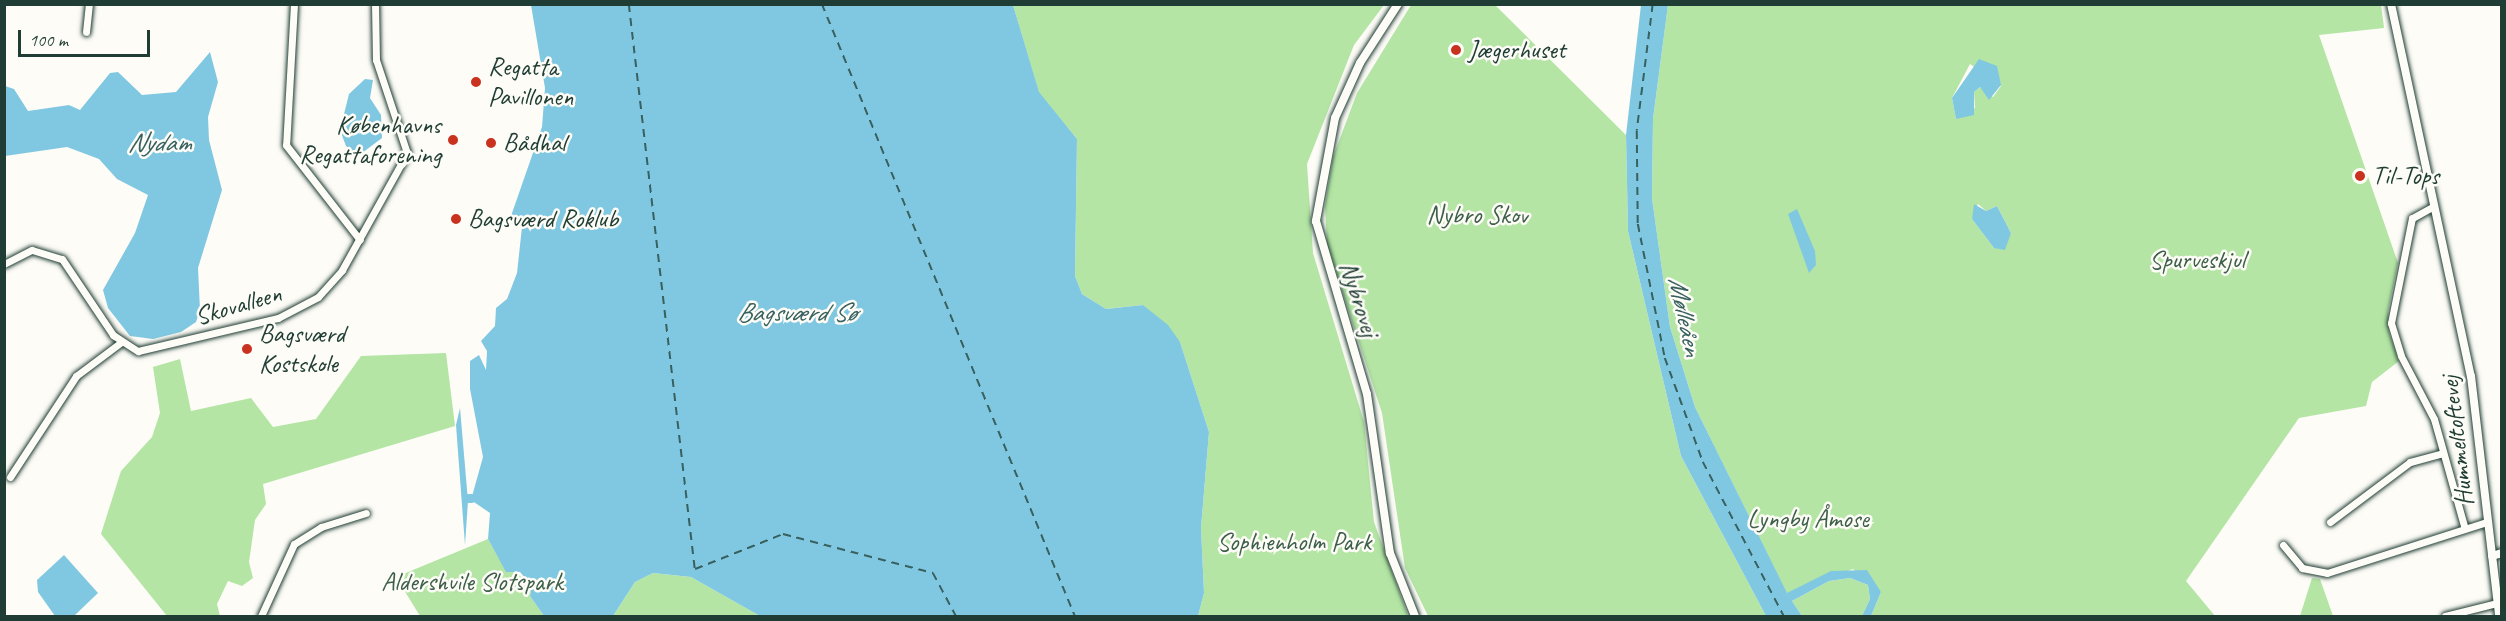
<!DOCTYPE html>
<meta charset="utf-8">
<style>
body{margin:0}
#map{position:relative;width:2506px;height:621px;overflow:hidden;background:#fdfcf7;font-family:Caveat,sans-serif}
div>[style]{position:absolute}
.green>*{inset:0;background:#b4e5a4}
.water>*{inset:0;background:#80c8e1}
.canal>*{height:9px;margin:-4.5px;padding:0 4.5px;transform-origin:4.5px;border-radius:4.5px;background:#80c8e1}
.ferry>*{height:1.5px;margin-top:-0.75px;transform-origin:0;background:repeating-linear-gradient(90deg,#37605f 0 8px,transparent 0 14px)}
.roads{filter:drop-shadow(0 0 2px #1f3d34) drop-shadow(0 0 2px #1f3d34)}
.minor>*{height:7px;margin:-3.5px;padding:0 3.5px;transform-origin:3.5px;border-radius:3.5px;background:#fdfcf7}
.tertiary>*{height:8px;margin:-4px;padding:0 4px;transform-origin:4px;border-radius:4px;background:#fdfcf7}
.dots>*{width:16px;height:16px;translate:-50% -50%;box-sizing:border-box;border:3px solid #fdfcf7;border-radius:50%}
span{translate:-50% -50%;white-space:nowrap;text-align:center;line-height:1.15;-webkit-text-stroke:5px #fdfcf7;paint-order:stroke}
.poi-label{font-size:26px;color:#1f3d34}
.left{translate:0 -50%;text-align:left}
.right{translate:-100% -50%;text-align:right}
.park-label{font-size:26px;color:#3d5f4a}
.street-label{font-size:26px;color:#1f3d34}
.water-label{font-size:27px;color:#37605f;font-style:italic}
.frame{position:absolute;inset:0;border:6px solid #1f3d34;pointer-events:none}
.scale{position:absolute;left:18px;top:30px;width:132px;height:27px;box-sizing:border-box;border:3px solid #1f3d34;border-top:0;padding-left:8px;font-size:18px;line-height:21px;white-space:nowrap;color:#1f3d34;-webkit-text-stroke:4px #fdfcf7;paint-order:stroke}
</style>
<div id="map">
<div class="green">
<i style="clip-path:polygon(1013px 5px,1384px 5px,1354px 45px,1307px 164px,1313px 253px,1364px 422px,1374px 522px,1408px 616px,1198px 616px,1204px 593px,1201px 528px,1209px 432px,1180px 342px,1143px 305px,1106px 309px,1082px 294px,1075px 276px,1077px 139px,1039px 93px)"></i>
<i style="clip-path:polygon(1411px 5px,1495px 5px,1626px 135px,1628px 231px,1681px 456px,1766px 616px,1428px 616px,1405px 568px,1382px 413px,1327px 244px,1325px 206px,1333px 157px,1357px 93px)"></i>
<i style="clip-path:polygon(evenodd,1668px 5px,2381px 5px,2384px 28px,2319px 35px,2398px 263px,2388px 311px,2389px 333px,2399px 361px,2372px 382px,2366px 406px,2299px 418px,2186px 581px,2215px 616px,1871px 616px,1881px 592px,1853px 569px,1787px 594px,1695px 407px,1670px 327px,1652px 198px,1653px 119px,1668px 5px,1970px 64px,2001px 86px,1993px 97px,1980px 87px,1974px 92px,1975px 108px,1956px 119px,1952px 98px,1970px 64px,1668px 5px,1978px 204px,1986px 211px,1997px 206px,2011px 233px,1994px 248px,1972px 219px,1978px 204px)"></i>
<i style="clip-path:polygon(446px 353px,455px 426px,263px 484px,266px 504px,255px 520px,249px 562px,253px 578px,242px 586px,228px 581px,217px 604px,220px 616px,167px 616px,101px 534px,121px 471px,152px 437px,160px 413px,153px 367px,180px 359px,191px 411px,251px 398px,273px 427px,316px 419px,361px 356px)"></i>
<i style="clip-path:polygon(488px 539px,498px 557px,532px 586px,530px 596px,544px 616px,420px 616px,396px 577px)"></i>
<i style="clip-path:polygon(653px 573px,691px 577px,760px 616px,613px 616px,635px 582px)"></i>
<i style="clip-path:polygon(1850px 578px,1868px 585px,1870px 599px,1862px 616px,1802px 616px,1792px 601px,1829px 581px)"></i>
<i style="clip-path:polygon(2312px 578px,2320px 579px,2333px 616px,2300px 616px)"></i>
</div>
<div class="water">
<i style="clip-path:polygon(531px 5px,1013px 5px,1039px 92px,1077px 139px,1075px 276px,1082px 294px,1106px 309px,1143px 305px,1168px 325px,1180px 342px,1209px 432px,1201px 528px,1204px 593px,1198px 616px,760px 616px,691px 577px,653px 573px,635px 582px,613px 616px,544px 616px,530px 596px,532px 586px,520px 572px,506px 572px,488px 539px,490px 513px,471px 500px,483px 457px,470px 389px,470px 361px,479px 355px,486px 370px,487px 351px,481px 341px,495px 326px,496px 308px,507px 299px,517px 273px,522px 227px,511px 216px,542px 127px,545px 88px)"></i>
<i style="clip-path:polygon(1641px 5px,1668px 5px,1653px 119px,1652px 198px,1670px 327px,1695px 407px,1787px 593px,1831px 571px,1867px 570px,1881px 592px,1871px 616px,1862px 616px,1870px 599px,1868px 585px,1850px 578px,1829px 581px,1792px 601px,1802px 616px,1766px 616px,1681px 456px,1628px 231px,1626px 135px)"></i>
<i style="clip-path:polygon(210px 52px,218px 82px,208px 117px,209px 140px,222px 190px,198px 268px,200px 310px,196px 322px,181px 332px,153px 339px,130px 336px,108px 308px,103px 290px,135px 233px,148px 195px,117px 179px,99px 159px,67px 147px,5px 156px,5px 86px,14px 89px,28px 111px,69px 105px,80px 110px,110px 73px,118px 72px,142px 95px,176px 92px)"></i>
<i style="clip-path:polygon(1979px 59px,1997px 66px,2001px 85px,1989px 100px,1980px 87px,1974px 92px,1974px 115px,1956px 119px,1952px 98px)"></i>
<i style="clip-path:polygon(365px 79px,373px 80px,370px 98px,381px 115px,382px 138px,358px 156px,346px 146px,340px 130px,349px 94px)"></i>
<i style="clip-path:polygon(1974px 204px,1986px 211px,1997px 206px,2011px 233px,2005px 250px,1994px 248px,1972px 219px)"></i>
<i style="clip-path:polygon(1797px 209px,1815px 251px,1816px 265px,1809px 273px,1788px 214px)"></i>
<i style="clip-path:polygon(460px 408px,468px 501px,465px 545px,456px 425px)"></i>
<i style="clip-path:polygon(64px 555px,98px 593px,74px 616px,55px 616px,38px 592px,37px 580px)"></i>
</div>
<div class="canal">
<i style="left:467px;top:498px;width:4px"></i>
</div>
<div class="ferry">
<i style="left:629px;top:4px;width:569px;rotate:83.34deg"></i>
<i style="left:695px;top:569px;width:95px;rotate:-21.7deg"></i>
<i style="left:783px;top:534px;width:155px;rotate:14.6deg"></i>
<i style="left:933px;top:573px;width:49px;rotate:61.9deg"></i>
<i style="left:822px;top:4px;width:662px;rotate:67.54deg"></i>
<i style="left:1653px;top:4px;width:128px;rotate:97.2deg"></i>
<i style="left:1637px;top:131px;width:93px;rotate:89.4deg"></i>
<i style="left:1638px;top:224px;width:137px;rotate:78.6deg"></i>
<i style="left:1665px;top:358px;width:111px;rotate:69.9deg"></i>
<i style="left:1703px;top:462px;width:174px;rotate:62.3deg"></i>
</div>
<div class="roads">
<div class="minor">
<i style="left:294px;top:4px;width:141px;rotate:93.2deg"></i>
<i style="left:286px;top:145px;width:120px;rotate:52.1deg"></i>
<i style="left:86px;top:32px;width:28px;rotate:-84deg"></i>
<i style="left:2434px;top:206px;width:25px;rotate:151deg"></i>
<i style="left:2412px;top:218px;width:107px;rotate:101.3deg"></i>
<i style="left:2391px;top:323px;width:34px;rotate:73deg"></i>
<i style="left:2401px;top:356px;width:71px;rotate:62.4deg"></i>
<i style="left:2434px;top:419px;width:114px;rotate:74.3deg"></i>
<i style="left:4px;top:264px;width:31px;rotate:-27deg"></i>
<i style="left:32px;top:250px;width:31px;rotate:17deg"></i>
<i style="left:62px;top:259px;width:92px;rotate:56.1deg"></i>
<i style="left:113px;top:335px;width:30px;rotate:33deg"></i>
<i style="left:138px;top:351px;width:144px;rotate:-13.3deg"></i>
<i style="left:278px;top:318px;width:45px;rotate:-27.7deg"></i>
<i style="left:318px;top:297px;width:36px;rotate:-48deg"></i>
<i style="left:342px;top:270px;width:134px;rotate:-60.9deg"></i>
<i style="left:407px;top:153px;width:98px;rotate:-108.4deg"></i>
<i style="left:376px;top:60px;width:56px;rotate:-91deg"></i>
<i style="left:10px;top:477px;width:121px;rotate:-56.8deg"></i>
<i style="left:76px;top:376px;width:55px;rotate:-36.9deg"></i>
<i style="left:2330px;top:522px;width:100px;rotate:-36.9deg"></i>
<i style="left:2410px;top:462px;width:34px;rotate:-15deg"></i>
<i style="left:2283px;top:545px;width:30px;rotate:50deg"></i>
<i style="left:2302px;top:568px;width:25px;rotate:11deg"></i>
<i style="left:2327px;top:573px;width:168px;rotate:-17.7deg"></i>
<i style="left:261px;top:616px;width:79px;rotate:-65.4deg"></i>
<i style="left:294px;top:544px;width:32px;rotate:-32deg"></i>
<i style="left:321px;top:527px;width:47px;rotate:-17.3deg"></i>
<i style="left:2445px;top:616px;width:54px;rotate:-14deg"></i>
</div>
<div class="tertiary">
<i style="left:1398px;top:4px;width:70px;rotate:122.8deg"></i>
<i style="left:1360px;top:63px;width:60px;rotate:114.4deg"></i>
<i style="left:1335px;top:118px;width:105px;rotate:100.5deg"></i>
<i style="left:1316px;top:221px;width:180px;rotate:73.6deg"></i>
<i style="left:1367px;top:394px;width:161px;rotate:81.8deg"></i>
<i style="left:1390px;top:553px;width:68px;rotate:68.4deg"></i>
<i style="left:2391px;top:4px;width:381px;rotate:77.9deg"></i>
<i style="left:2471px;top:376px;width:242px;rotate:83.3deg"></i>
<i style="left:2492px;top:556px;width:10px;rotate:-17deg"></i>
</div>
</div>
<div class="dots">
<i style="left:1456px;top:50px;background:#c8321e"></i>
<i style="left:476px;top:82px;background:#c8321e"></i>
<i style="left:453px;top:140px;background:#c8321e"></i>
<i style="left:491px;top:143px;background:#c8321e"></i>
<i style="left:2360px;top:176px;background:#c8321e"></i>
<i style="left:456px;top:219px;background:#c8321e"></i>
<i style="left:247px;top:349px;background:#c8321e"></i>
</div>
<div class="poi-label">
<span class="left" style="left:1468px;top:50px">Jægerhuset</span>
<span class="left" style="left:488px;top:82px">Regatta<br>Pavillonen</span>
<span class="right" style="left:441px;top:140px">Københavns<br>Regattaforening</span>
<span class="left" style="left:503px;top:143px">Bådhal</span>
<span class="left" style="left:2372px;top:176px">Til-Tops</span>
<span class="left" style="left:468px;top:219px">Bagsværd Roklub</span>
<span class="left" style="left:259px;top:349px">Bagsværd<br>Kostskole</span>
</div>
<div class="park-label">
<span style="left:1477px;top:215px">Nybro Skov</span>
<span style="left:2197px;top:260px">Spurveskjul</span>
<span style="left:1808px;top:519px">Lyngby Åmose</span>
<span style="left:1294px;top:542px">Sophienholm Park</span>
<span style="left:472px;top:582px">Aldershvile Slotspark</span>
</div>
<div class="street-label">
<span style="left:1359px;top:299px;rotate:72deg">Nybrovej</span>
<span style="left:238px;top:305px;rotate:-16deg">Skovalleen</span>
<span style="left:2457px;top:441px;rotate:-97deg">Hummeltoftevej</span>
</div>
<div class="water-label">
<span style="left:159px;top:143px">Nydam</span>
<span style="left:796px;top:313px">Bagsværd Sø</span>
<span style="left:1685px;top:316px;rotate:78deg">Mølleåen</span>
</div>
<div class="frame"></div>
<div class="scale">100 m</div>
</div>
